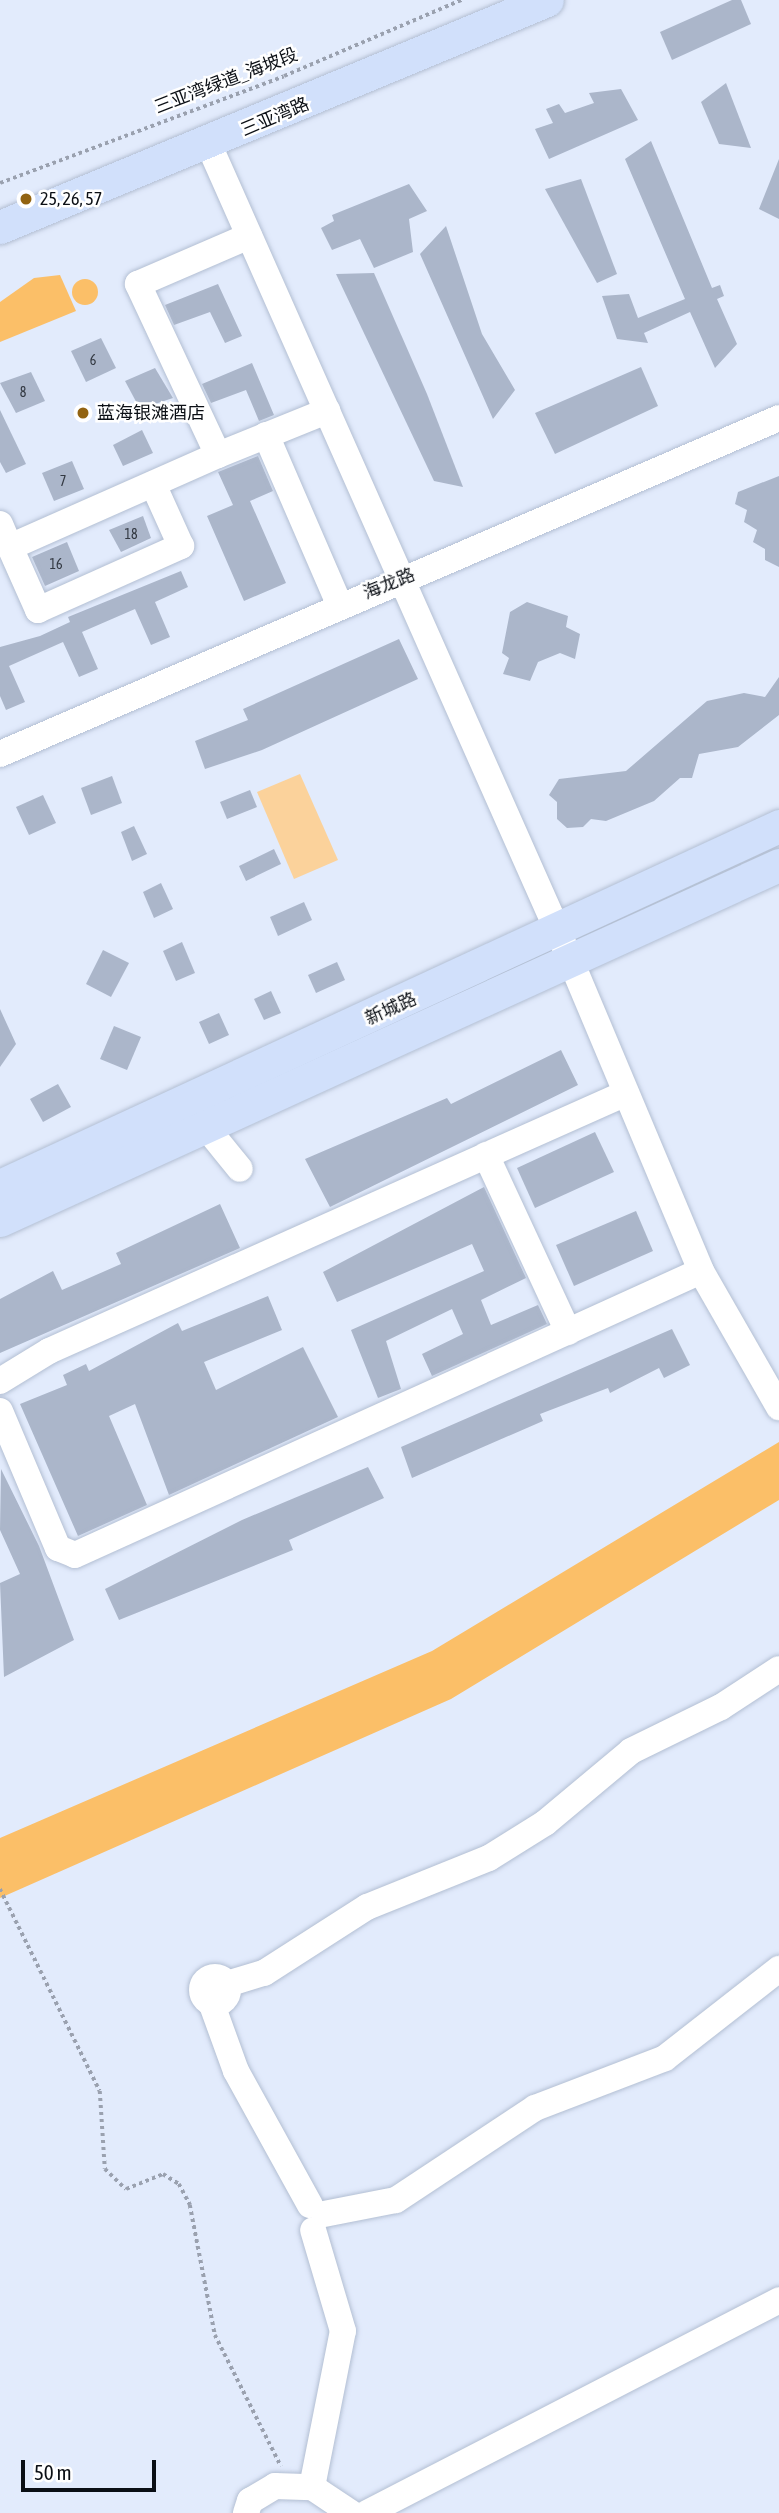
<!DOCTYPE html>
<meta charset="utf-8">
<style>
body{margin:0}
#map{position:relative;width:779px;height:2513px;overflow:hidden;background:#e2ebfc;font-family:"Asap Condensed","Noto Sans SC",sans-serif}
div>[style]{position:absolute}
.green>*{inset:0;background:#fbd29b}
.water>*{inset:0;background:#fbbf68}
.round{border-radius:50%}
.building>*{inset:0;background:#abb6ca}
.path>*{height:3.5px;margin-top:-1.75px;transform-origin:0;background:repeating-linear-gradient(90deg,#9aa1af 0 3.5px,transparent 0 7px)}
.roads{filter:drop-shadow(0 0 2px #b3bfd3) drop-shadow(0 0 2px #b3bfd3)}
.minor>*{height:26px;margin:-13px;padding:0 13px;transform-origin:13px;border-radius:13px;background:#fff}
.minor>.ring{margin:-13px;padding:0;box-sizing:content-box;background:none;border:26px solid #fff;border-radius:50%}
.major>*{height:33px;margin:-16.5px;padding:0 16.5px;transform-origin:16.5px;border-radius:16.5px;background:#d1e0fb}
.dots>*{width:19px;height:19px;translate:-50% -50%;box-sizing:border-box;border:4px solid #fff;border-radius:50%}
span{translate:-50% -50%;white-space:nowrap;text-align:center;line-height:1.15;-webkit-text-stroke:5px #fff;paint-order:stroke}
.number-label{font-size:14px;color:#333942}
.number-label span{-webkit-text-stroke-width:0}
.street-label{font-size:18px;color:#0b0f15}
.poi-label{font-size:18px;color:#0b0f15}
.left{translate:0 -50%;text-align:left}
.scale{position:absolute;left:21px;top:2460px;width:135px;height:32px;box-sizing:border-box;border:4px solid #0b0f15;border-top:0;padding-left:9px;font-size:21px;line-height:24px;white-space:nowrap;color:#0b0f15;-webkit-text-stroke:5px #fff;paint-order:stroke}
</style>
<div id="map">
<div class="green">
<i style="clip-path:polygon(300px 774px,338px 860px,294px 879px,257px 792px)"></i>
</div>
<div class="water">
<i style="clip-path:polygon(60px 275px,76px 311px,0 342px,0 302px,34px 278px)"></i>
<i class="round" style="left:72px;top:279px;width:26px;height:26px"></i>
<i style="clip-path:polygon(779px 1442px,779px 1500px,451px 1699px,0 1898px,0 1838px,432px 1651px)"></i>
</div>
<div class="building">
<i style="clip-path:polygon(732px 0,741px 0,751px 24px,672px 60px,660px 32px)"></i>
<i style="clip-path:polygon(726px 83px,751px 148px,719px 144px,701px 102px)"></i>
<i style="clip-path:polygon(621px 89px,638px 120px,549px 159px,535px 129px,553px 123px,546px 109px,559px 104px,565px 113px,594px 103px,589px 93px)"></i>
<i style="clip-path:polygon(651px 141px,712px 288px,720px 285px,724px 296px,717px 299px,737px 344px,715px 368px,690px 312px,644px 333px,648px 343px,617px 339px,602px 296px,629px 294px,638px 318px,685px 299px,625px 159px)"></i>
<i style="clip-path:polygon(779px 159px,779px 219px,759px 209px)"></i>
<i style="clip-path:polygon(581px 179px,617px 274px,597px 283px,545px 189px)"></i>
<i style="clip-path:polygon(409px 184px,427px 211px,409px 219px,413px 252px,374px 268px,360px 239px,332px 250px,321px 228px,334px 221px,332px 215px)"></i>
<i style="clip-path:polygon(446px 226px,482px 334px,515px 390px,493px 419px,420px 254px)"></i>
<i style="clip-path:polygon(374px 273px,427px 394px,463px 487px,434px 481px,336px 274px)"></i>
<i style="clip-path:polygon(218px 284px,242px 336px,225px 343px,210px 312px,174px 325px,165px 305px)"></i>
<i style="clip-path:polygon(101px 338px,116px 368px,86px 382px,71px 351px)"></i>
<i style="clip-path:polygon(252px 363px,274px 415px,259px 421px,246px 390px,211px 403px,202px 384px)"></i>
<i style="clip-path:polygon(641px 367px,658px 406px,555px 454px,535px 413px)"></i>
<i style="clip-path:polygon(155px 368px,173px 398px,140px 409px,125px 381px)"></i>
<i style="clip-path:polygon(31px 372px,45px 401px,16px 413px,0 383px)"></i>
<i style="clip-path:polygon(0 410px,26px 464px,6px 473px,0 462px)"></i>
<i style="clip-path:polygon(142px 430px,153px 453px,123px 466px,113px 445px)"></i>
<i style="clip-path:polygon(258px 456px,273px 491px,250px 501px,286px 583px,244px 601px,207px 516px,233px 505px,218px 472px)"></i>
<i style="clip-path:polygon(72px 461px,84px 489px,54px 501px,42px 473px)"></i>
<i style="clip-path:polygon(779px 476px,779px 567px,765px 560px,765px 549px,753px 542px,757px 530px,744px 522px,747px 510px,735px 504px,738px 492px)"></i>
<i style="clip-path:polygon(143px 516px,151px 538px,121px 552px,109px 530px)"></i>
<i style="clip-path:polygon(67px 542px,79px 571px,45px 586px,32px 557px)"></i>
<i style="clip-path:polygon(181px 571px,188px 587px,155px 602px,170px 637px,151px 645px,135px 609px,82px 632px,98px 669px,79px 677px,63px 642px,9px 666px,25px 702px,6px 710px,0 696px,0 647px,40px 636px,70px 622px,68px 617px)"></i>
<i style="clip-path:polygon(527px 602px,568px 616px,566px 627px,580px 634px,575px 659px,560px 653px,538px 662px,530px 681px,503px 674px,509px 658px,502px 653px,510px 612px)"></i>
<i style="clip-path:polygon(399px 639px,418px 679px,262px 750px,205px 769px,195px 741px,248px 720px,243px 709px)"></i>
<i style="clip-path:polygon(779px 677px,779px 715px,738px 747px,699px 754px,692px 778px,680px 778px,654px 801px,606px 821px,591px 819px,583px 827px,567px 828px,557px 819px,557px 802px,549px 795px,559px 779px,626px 771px,707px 701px,744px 693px,765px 697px)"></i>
<i style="clip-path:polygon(112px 776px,122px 803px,91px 815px,81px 788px)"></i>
<i style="clip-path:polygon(250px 790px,257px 807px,227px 819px,220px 802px)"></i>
<i style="clip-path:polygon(43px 795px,56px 823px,29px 835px,16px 807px)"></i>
<i style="clip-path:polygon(134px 826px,147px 854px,132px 861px,121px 832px)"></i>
<i style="clip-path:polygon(274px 849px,281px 864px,246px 881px,239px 866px)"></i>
<i style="clip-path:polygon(161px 883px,173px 909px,154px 918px,143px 892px)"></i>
<i style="clip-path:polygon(304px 902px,312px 920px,278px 936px,270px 917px)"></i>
<i style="clip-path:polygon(182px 942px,195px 973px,176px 981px,163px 951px)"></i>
<i style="clip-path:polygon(103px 950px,129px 963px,111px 997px,86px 984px)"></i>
<i style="clip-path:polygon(337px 962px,345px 980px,316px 993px,308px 975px)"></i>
<i style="clip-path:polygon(271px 991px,281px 1013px,264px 1020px,254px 999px)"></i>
<i style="clip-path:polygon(0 1009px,16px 1044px,0 1067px)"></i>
<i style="clip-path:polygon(219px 1013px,229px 1035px,209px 1044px,199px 1022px)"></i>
<i style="clip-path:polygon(114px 1026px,141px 1037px,127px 1070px,100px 1059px)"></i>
<i style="clip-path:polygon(561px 1050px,578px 1085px,330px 1207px,305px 1159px,447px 1098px,451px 1104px)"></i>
<i style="clip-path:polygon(58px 1084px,71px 1107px,43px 1122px,30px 1099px)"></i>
<i style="clip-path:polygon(595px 1132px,614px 1172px,535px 1208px,517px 1168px)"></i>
<i style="clip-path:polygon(484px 1187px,526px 1278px,481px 1300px,491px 1325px,538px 1305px,547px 1324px,432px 1376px,422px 1354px,463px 1334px,452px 1309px,386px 1341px,401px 1389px,378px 1398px,351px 1330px,484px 1271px,472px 1244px,337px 1302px,323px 1272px)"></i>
<i style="clip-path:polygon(220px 1204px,240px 1248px,0 1353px,0 1299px,53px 1271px,62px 1290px,121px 1264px,116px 1253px)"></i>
<i style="clip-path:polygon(636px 1211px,653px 1251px,574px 1286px,556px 1245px)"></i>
<i style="clip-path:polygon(268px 1296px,282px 1330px,204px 1362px,216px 1390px,303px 1347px,338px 1417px,169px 1495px,135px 1404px,109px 1416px,147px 1505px,78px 1536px,20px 1404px,67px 1385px,63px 1375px,86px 1364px,89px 1371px,178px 1323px,182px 1331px)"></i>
<i style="clip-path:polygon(672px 1329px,690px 1365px,664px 1378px,659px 1368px,610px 1393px,608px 1388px,540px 1414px,543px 1421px,412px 1478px,401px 1447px)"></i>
<i style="clip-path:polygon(368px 1467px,384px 1498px,289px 1540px,293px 1550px,119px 1620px,105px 1589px,242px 1520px)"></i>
<i style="clip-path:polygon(1px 1469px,39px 1546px,74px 1640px,4px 1677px,0 1583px,20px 1574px,0 1530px)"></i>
</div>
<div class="path">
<i style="left:0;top:183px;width:303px;rotate:-20.6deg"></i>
<i style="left:284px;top:76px;width:193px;rotate:-23.2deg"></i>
<i style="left:0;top:1889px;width:225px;rotate:63.7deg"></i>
<i style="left:100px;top:2091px;width:78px;rotate:86.3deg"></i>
<i style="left:105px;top:2169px;width:29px;rotate:44deg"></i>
<i style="left:126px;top:2189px;width:40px;rotate:-22deg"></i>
<i style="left:163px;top:2174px;width:19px;rotate:32deg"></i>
<i style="left:179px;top:2184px;width:24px;rotate:62deg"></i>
<i style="left:190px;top:2205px;width:132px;rotate:79.1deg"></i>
<i style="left:215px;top:2335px;width:147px;rotate:63.3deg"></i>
</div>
<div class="roads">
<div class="minor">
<i style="left:209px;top:145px;width:890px;rotate:66.08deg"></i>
<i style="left:570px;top:959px;width:338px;rotate:67.2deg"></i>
<i style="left:701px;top:1271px;width:157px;rotate:60.2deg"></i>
<i style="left:266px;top:435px;width:184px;rotate:66.6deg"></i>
<i style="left:218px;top:455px;width:118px;rotate:-22deg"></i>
<i style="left:0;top:524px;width:25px;rotate:67deg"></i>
<i style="left:10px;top:547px;width:227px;rotate:-23.9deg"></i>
<i style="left:218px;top:455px;width:189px;rotate:-115.1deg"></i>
<i style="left:138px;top:284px;width:121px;rotate:-23.4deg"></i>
<i style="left:10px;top:547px;width:69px;rotate:66deg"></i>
<i style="left:38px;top:610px;width:157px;rotate:-24.1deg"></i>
<i style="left:181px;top:546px;width:68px;rotate:-114.3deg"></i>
<i style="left:0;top:754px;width:848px;rotate:-23.33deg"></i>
<i style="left:205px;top:1126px;width:55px;rotate:50.9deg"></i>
<i style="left:486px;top:1155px;width:195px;rotate:65.1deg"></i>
<i style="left:0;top:1381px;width:57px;rotate:-31.5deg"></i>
<i style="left:49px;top:1351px;width:632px;rotate:-24.09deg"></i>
<i style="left:0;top:1411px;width:149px;rotate:67.1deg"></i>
<i style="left:58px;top:1548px;width:18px;rotate:22deg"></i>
<i style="left:75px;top:1555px;width:687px;rotate:-24.4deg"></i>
<i class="ring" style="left:202px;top:1977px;width:0;height:0"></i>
<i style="left:227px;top:1984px;width:39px;rotate:-17deg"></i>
<i style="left:264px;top:1973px;width:122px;rotate:-32.7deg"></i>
<i style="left:367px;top:1907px;width:131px;rotate:-21.9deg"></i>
<i style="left:489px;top:1858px;width:66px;rotate:-32deg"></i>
<i style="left:545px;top:1823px;width:112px;rotate:-39.9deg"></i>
<i style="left:631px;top:1751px;width:100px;rotate:-26.1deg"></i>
<i style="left:721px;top:1707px;width:69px;rotate:-33.2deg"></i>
<i style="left:211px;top:2002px;width:73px;rotate:70.1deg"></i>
<i style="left:236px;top:2071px;width:153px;rotate:61.1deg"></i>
<i style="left:324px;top:2214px;width:73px;rotate:-11deg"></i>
<i style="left:396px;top:2200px;width:167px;rotate:-33.5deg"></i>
<i style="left:535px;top:2108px;width:139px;rotate:-21deg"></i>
<i style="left:665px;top:2058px;width:145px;rotate:-38deg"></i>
<i style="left:312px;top:2487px;width:159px;rotate:-78.8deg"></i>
<i style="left:343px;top:2331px;width:105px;rotate:-106.5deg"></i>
<i style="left:246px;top:2513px;width:13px;rotate:-72deg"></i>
<i style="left:250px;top:2501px;width:29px;rotate:-31deg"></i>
<i style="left:275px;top:2486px;width:37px;rotate:2deg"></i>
<i style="left:312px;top:2487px;width:47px;rotate:33.7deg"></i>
<i style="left:367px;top:2513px;width:464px;rotate:-27.3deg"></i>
</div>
<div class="major">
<i style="left:0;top:227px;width:592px;rotate:-22.54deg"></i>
<i style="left:0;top:1186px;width:858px;rotate:-24.8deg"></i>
<i style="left:0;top:1220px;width:856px;rotate:-24.5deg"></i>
</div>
</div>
<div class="dots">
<i style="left:26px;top:199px;background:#926311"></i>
<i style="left:83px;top:413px;background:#926311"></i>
</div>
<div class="number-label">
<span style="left:93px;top:360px">6</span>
<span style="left:23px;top:392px">8</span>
<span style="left:63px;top:481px">7</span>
<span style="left:131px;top:534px">18</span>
<span style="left:56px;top:564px">16</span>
</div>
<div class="street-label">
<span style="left:226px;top:81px;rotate:-21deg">三亚湾绿道_海坡段</span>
<span style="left:275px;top:117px;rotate:-23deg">三亚湾路</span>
<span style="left:389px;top:584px;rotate:-22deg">海龙路</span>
<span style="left:391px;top:1009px;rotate:-24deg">新城路</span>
</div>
<div class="poi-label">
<span class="left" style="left:40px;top:199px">25, 26, 57</span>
<span class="left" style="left:97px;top:413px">蓝海银滩酒店</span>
</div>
<div class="scale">50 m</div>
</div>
